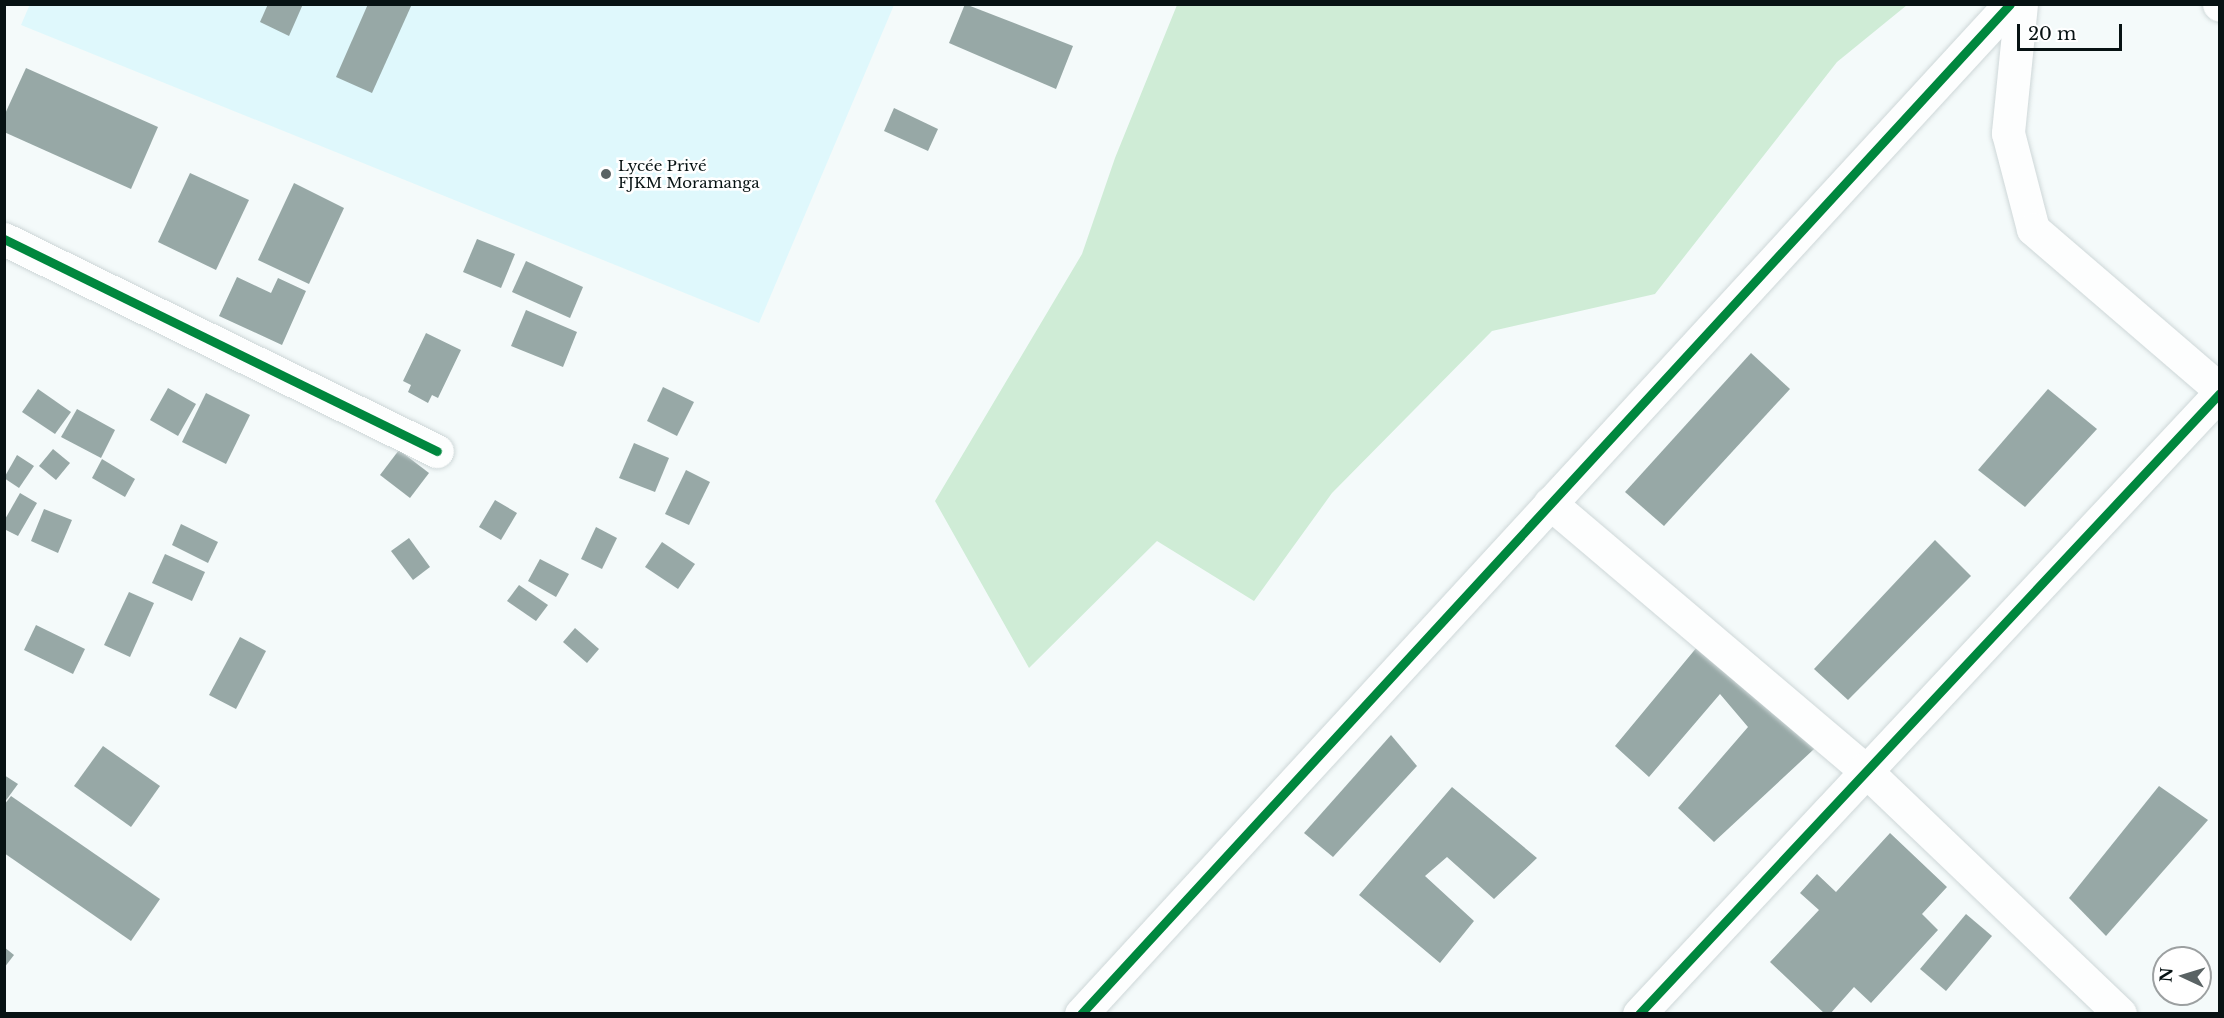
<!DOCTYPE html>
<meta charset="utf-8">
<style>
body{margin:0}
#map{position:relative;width:2224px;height:1018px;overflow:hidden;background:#f4fafa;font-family:"Libre Baskerville",serif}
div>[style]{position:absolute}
.built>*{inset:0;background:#dff8fc}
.green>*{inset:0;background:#cfecd6}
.building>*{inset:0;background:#97a8a6}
.roads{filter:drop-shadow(0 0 2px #ced7d8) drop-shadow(0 0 2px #ced7d8)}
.minor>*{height:33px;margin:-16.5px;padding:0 16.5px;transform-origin:16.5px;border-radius:16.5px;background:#fdfefe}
.cycleway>*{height:9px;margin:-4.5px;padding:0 4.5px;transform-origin:4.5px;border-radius:4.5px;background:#00873e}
.dots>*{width:16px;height:16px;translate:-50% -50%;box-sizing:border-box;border:3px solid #fff;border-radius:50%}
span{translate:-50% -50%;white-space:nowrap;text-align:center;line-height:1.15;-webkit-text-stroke:5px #fff;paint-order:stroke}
.poi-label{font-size:15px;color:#071213}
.left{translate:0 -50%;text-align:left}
.frame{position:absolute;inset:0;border:6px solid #071213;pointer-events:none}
.north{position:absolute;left:2152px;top:946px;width:60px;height:60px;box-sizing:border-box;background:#fff;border:2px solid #9ca0a1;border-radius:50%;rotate:274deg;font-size:16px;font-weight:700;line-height:24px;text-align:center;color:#071213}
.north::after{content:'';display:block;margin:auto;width:21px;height:27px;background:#5a6364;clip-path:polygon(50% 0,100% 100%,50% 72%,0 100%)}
.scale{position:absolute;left:2017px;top:24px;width:105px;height:27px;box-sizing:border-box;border:3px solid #071213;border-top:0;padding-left:8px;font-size:18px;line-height:21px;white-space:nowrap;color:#071213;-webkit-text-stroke:4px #fff;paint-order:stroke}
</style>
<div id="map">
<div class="built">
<i style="clip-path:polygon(30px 4px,894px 5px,759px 323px,21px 25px)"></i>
</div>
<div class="green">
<i style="clip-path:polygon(1177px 5px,1177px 4px,1907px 5px,1837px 62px,1655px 294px,1492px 331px,1332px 493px,1254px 601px,1157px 541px,1029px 668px,935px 501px,1082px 254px,1115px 158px)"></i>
</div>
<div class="building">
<i style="clip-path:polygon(268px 4px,303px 4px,289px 36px,260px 22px)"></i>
<i style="clip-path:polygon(368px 4px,412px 4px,372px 93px,336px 77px)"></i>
<i style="clip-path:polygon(965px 4px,1073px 46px,1056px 89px,949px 43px)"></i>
<i style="clip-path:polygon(26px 68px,158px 127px,131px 189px,4px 132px,4px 116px)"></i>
<i style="clip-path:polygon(894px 108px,938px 129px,928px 151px,884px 131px)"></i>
<i style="clip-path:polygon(190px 173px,249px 200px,216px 270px,158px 242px)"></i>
<i style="clip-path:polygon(294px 183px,344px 208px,309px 284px,258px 260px)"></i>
<i style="clip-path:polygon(477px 239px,515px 254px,501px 288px,463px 272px)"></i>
<i style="clip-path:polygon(526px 261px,583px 287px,570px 318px,512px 292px)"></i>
<i style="clip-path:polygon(237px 277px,271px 293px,278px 278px,306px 291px,282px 345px,219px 316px)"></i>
<i style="clip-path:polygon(526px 310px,577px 332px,563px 367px,511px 346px)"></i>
<i style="clip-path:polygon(426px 333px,461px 350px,438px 398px,432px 395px,428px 403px,408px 392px,411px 385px,403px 381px)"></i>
<i style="clip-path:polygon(1751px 353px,1790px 389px,1664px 526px,1625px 492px)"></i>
<i style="clip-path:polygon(663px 387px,694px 402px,677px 436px,647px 421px)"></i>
<i style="clip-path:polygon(168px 388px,196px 404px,178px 436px,150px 420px)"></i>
<i style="clip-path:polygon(38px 389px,71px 412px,55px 434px,22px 412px)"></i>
<i style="clip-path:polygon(2048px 389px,2097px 429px,2025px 507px,1978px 470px)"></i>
<i style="clip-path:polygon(206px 393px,250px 415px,226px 464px,182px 442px)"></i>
<i style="clip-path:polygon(77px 409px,115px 430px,101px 458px,61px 437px)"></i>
<i style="clip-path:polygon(634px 443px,669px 458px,655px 492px,619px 478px)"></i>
<i style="clip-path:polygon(53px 449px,70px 463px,56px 480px,39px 466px)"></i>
<i style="clip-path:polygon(399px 450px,429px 473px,410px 498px,380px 475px)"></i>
<i style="clip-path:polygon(17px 455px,34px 466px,19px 488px,4px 478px)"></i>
<i style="clip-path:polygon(102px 459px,135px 479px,125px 497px,92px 478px)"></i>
<i style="clip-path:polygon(686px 470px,710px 482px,689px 525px,665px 514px)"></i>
<i style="clip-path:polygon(20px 493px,37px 503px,18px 536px,4px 529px,4px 521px)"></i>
<i style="clip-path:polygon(495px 500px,517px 513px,501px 540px,479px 527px)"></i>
<i style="clip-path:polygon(44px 509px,72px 520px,58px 553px,31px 541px)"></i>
<i style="clip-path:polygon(181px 524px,218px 542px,208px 563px,172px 545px)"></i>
<i style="clip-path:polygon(596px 527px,617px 538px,602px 569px,581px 559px)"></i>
<i style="clip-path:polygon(409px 538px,430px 567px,413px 580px,391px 551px)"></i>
<i style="clip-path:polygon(1935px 540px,1971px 576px,1848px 700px,1814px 669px)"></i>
<i style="clip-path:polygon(662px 542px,695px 564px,678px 589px,645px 567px)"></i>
<i style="clip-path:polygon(165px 554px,205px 572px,192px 601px,152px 583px)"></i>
<i style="clip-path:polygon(540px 559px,569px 574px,556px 597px,528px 581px)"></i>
<i style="clip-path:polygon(519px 585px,548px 605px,536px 621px,507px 601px)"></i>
<i style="clip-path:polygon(129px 592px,154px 603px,130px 657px,104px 645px)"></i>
<i style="clip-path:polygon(36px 625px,85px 649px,73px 674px,24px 650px)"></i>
<i style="clip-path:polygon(575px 628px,599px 649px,587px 663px,563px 642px)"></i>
<i style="clip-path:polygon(1707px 635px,1827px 737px,1714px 842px,1678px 808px,1748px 727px,1720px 694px,1649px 777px,1615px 746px)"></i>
<i style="clip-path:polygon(240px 637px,266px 651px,236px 709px,209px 695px)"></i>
<i style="clip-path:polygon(1391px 735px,1417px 766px,1333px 857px,1304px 833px)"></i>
<i style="clip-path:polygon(103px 746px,160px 786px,131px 827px,74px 786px)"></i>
<i style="clip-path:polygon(4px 775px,18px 784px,4px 803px)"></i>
<i style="clip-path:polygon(2159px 786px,2208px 820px,2106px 936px,2069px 898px)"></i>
<i style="clip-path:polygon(1452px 787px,1537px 858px,1494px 899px,1447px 857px,1425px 876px,1474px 921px,1440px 963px,1359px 895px)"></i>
<i style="clip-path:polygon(11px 796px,160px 899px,131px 941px,4px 853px,4px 805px)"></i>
<i style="clip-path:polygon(1890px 833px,1947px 887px,1922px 914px,1938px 930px,1871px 1003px,1854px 987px,1830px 1014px,1825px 1014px,1770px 962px,1819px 910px,1800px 893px,1817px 874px,1836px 892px)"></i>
<i style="clip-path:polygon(1966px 914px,1992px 936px,1946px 991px,1920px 969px)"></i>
<i style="clip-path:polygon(4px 947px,14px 955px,4px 968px)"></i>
</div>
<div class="roads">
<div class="minor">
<i style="left:2021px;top:4px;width:130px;rotate:95.8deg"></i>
<i style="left:2008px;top:133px;width:99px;rotate:75.4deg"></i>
<i style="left:2033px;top:229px;width:247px;rotate:40.7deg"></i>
<i style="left:2219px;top:4px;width:1px;rotate:45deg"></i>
<i style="left:4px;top:239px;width:482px;rotate:26.1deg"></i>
<i style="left:1550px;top:503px;width:412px;rotate:40.3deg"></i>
<i style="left:1864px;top:769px;width:354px;rotate:43.7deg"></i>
<i style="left:1081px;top:1014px;width:1372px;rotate:-47.39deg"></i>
<i style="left:1639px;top:1014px;width:850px;rotate:-46.91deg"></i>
</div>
</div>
<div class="cycleway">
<i style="left:4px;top:239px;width:482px;rotate:26.1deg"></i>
<i style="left:1081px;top:1014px;width:1372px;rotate:-47.39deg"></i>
<i style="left:1639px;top:1014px;width:850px;rotate:-46.91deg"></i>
</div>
<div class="dots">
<i style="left:606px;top:174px;background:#5a6364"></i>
</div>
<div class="poi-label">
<span class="left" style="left:618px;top:174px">Lycée Privé<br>FJKM Moramanga</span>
</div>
<div class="frame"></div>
<div class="north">N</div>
<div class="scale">20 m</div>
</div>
